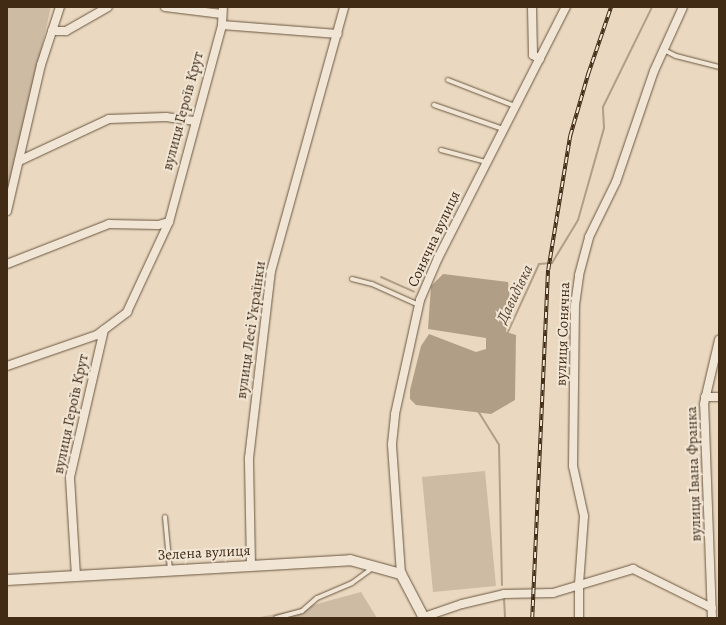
<!DOCTYPE html>
<meta charset="utf-8">
<style>
body{margin:0}
#map{position:relative;width:726px;height:625px;overflow:hidden;background:#ead9c0;font-family:Alegreya,serif}
div>[style]{position:absolute}
.green>*{inset:0;background:#cdbba3}
.water>*{inset:0;background:#b19e86}
.stream>*{height:2px;margin:-1px;padding:0 1px;transform-origin:1px;border-radius:1px;background:#b19e86}
.roads{filter:drop-shadow(0 0 1px #6b5640) drop-shadow(0 0 1px #6b5640)}
.service>*{height:4px;margin:-2px;padding:0 2px;transform-origin:2px;border-radius:2px;background:#f1e6d6}
.minor>*{height:8px;margin:-4px;padding:0 4px;transform-origin:4px;border-radius:4px;background:#f1e6d6}
.tertiary>*{height:10px;margin:-5px;padding:0 5px;transform-origin:5px;border-radius:5px;background:#f1e6d6}
.rail>*{height:3.5px;margin-top:-1.75px;transform-origin:0;background:repeating-linear-gradient(90deg,#f1e6d6 0 6px,#412b15 0 12px);box-sizing:border-box;border-block:1px solid #412b15}
span{translate:-50% -50%;white-space:nowrap;text-align:center;line-height:1.15;-webkit-text-stroke:4px #f1e6d6;paint-order:stroke}
.street-label{font-size:15px;color:#412b15}
.water-label{font-size:16px;color:#5d4831;font-style:italic}
.frame{position:absolute;inset:0;border:8px solid #412b15;pointer-events:none}
</style>
<div id="map">
<div class="green">
<i style="clip-path:polygon(7px 7px,51px 7px,7px 197px)"></i>
<i style="clip-path:polygon(485px 471px,496px 586px,433px 592px,422px 477px)"></i>
<i style="clip-path:polygon(361px 592px,377px 618px,255px 618px,291px 611px)"></i>
</div>
<div class="water">
<i style="clip-path:polygon(443px 274px,508px 282px,510px 298px,506px 332px,516px 335px,515px 400px,491px 414px,416px 405px,410px 399px,410px 390px,421px 346px,429px 334px,476px 352px,486px 349px,486px 338px,428px 329px,431px 286px)"></i>
</div>
<div class="stream">
<i style="left:381px;top:277px;width:36px;rotate:24deg"></i>
<i style="left:507px;top:334px;width:77px;rotate:-65.4deg"></i>
<i style="left:539px;top:264px;width:13px;rotate:-4deg"></i>
<i style="left:552px;top:263px;width:50px;rotate:-58.8deg"></i>
<i style="left:578px;top:220px;width:96px;rotate:-74.2deg"></i>
<i style="left:604px;top:128px;width:21px;rotate:-93deg"></i>
<i style="left:603px;top:107px;width:111px;rotate:-63.9deg"></i>
<i style="left:478px;top:411px;width:40px;rotate:58deg"></i>
<i style="left:499px;top:445px;width:140px;rotate:88.8deg"></i>
<i style="left:504px;top:598px;width:20px;rotate:87deg"></i>
</div>
<div class="roads">
<div class="service">
<i style="left:664px;top:50px;width:13px;rotate:27deg"></i>
<i style="left:676px;top:56px;width:44px;rotate:14.3deg"></i>
<i style="left:448px;top:80px;width:72px;rotate:21.2deg"></i>
<i style="left:434px;top:105px;width:73px;rotate:19.2deg"></i>
<i style="left:441px;top:150px;width:47px;rotate:14.9deg"></i>
<i style="left:352px;top:279px;width:21px;rotate:14deg"></i>
<i style="left:372px;top:284px;width:51px;rotate:24.1deg"></i>
<i style="left:165px;top:517px;width:53px;rotate:84.6deg"></i>
<i style="left:276px;top:618px;width:27px;rotate:-15deg"></i>
<i style="left:302px;top:611px;width:20px;rotate:-41deg"></i>
<i style="left:317px;top:598px;width:38px;rotate:-23deg"></i>
<i style="left:352px;top:583px;width:26px;rotate:-36deg"></i>
</div>
<div class="minor">
<i style="left:165px;top:7px;width:57px;rotate:7deg"></i>
<i style="left:532px;top:7px;width:48px;rotate:88.8deg"></i>
<i style="left:533px;top:55px;width:8px;rotate:30deg"></i>
<i style="left:222px;top:25px;width:116px;rotate:4.4deg"></i>
<i style="left:52px;top:31px;width:14px"></i>
<i style="left:66px;top:31px;width:48px;rotate:-29.7deg"></i>
<i style="left:19px;top:161px;width:99px;rotate:-25deg"></i>
<i style="left:109px;top:119px;width:57px;rotate:-2deg"></i>
<i style="left:166px;top:117px;width:28px;rotate:8deg"></i>
<i style="left:7px;top:211px;width:150px;rotate:-76.9deg"></i>
<i style="left:41px;top:65px;width:61px;rotate:-71.9deg"></i>
<i style="left:7px;top:264px;width:110px;rotate:-21.4deg"></i>
<i style="left:109px;top:224px;width:49px;rotate:1.2deg"></i>
<i style="left:158px;top:225px;width:11px;rotate:-15deg"></i>
<i style="left:169px;top:222px;width:204px;rotate:-74.9deg"></i>
<i style="left:222px;top:25px;width:18px;rotate:-87deg"></i>
<i style="left:7px;top:366px;width:95px;rotate:-19deg"></i>
<i style="left:97px;top:335px;width:38px;rotate:-37deg"></i>
<i style="left:127px;top:312px;width:99px;rotate:-65deg"></i>
<i style="left:705px;top:397px;width:14px"></i>
<i style="left:251px;top:566px;width:108px;rotate:-91.1deg"></i>
<i style="left:249px;top:458px;width:188px;rotate:-83.3deg"></i>
<i style="left:271px;top:271px;width:274px;rotate:-74.5deg"></i>
<i style="left:401px;top:574px;width:130px;rotate:-94deg"></i>
<i style="left:392px;top:444px;width:30px;rotate:-84deg"></i>
<i style="left:395px;top:414px;width:117px;rotate:-77.6deg"></i>
<i style="left:420px;top:300px;width:46px;rotate:-66.8deg"></i>
<i style="left:438px;top:258px;width:282px;rotate:-63deg"></i>
<i style="left:76px;top:576px;width:99px;rotate:-93.5deg"></i>
<i style="left:70px;top:477px;width:151px;rotate:-77deg"></i>
<i style="left:424px;top:617px;width:40px;rotate:-18.9deg"></i>
<i style="left:462px;top:604px;width:43px;rotate:-13.4deg"></i>
<i style="left:504px;top:594px;width:49px;rotate:-1.2deg"></i>
<i style="left:553px;top:593px;width:84px;rotate:-16.7deg"></i>
<i style="left:633px;top:569px;width:88px;rotate:26.3deg"></i>
<i style="left:579px;top:618px;width:34px;rotate:-90deg"></i>
<i style="left:579px;top:584px;width:68px;rotate:-85.8deg"></i>
<i style="left:584px;top:516px;width:51px;rotate:-102.4deg"></i>
<i style="left:573px;top:466px;width:161px;rotate:-89.3deg"></i>
<i style="left:575px;top:305px;width:30px;rotate:-82deg"></i>
<i style="left:579px;top:275px;width:39px;rotate:-75deg"></i>
<i style="left:589px;top:237px;width:61px;rotate:-63.9deg"></i>
<i style="left:616px;top:182px;width:117px;rotate:-71.1deg"></i>
<i style="left:654px;top:71px;width:70px;rotate:-65.6deg"></i>
<i style="left:712px;top:618px;width:214px;rotate:-92.1deg"></i>
<i style="left:704px;top:404px;width:66px;rotate:-76.8deg"></i>
</div>
<div class="tertiary">
<i style="left:7px;top:580px;width:344px;rotate:-3.3deg"></i>
<i style="left:350px;top:560px;width:53px;rotate:15.4deg"></i>
<i style="left:401px;top:574px;width:50px;rotate:62.4deg"></i>
</div>
</div>
<div class="rail">
<i style="left:532px;top:618px;width:348px;rotate:-87.4deg"></i>
<i style="left:548px;top:270px;width:136px;rotate:-80.7deg"></i>
<i style="left:570px;top:136px;width:65px;rotate:-73.8deg"></i>
<i style="left:588px;top:74px;width:71px;rotate:-71.1deg"></i>
</div>
<div class="street-label">
<span style="left:183px;top:111px;rotate:-75deg">вулиця Героїв Крут</span>
<span style="left:434px;top:239px;rotate:-65deg">Сонячна вулиця</span>
<span style="left:251px;top:330px;rotate:-82deg">вулиця Лесі Українки</span>
<span style="left:563px;top:334px;rotate:-88deg">вулиця Сонячна</span>
<span style="left:71px;top:414px;rotate:-78deg">вулиця Героїв Крут</span>
<span style="left:694px;top:474px;rotate:-92deg">вулиця Івана Франка</span>
<span style="left:204px;top:553px;rotate:-3deg">Зелена вулиця</span>
</div>
<div class="water-label">
<span style="left:515px;top:294px;rotate:-64deg">Давидівка</span>
</div>
<div class="frame"></div>
</div>
